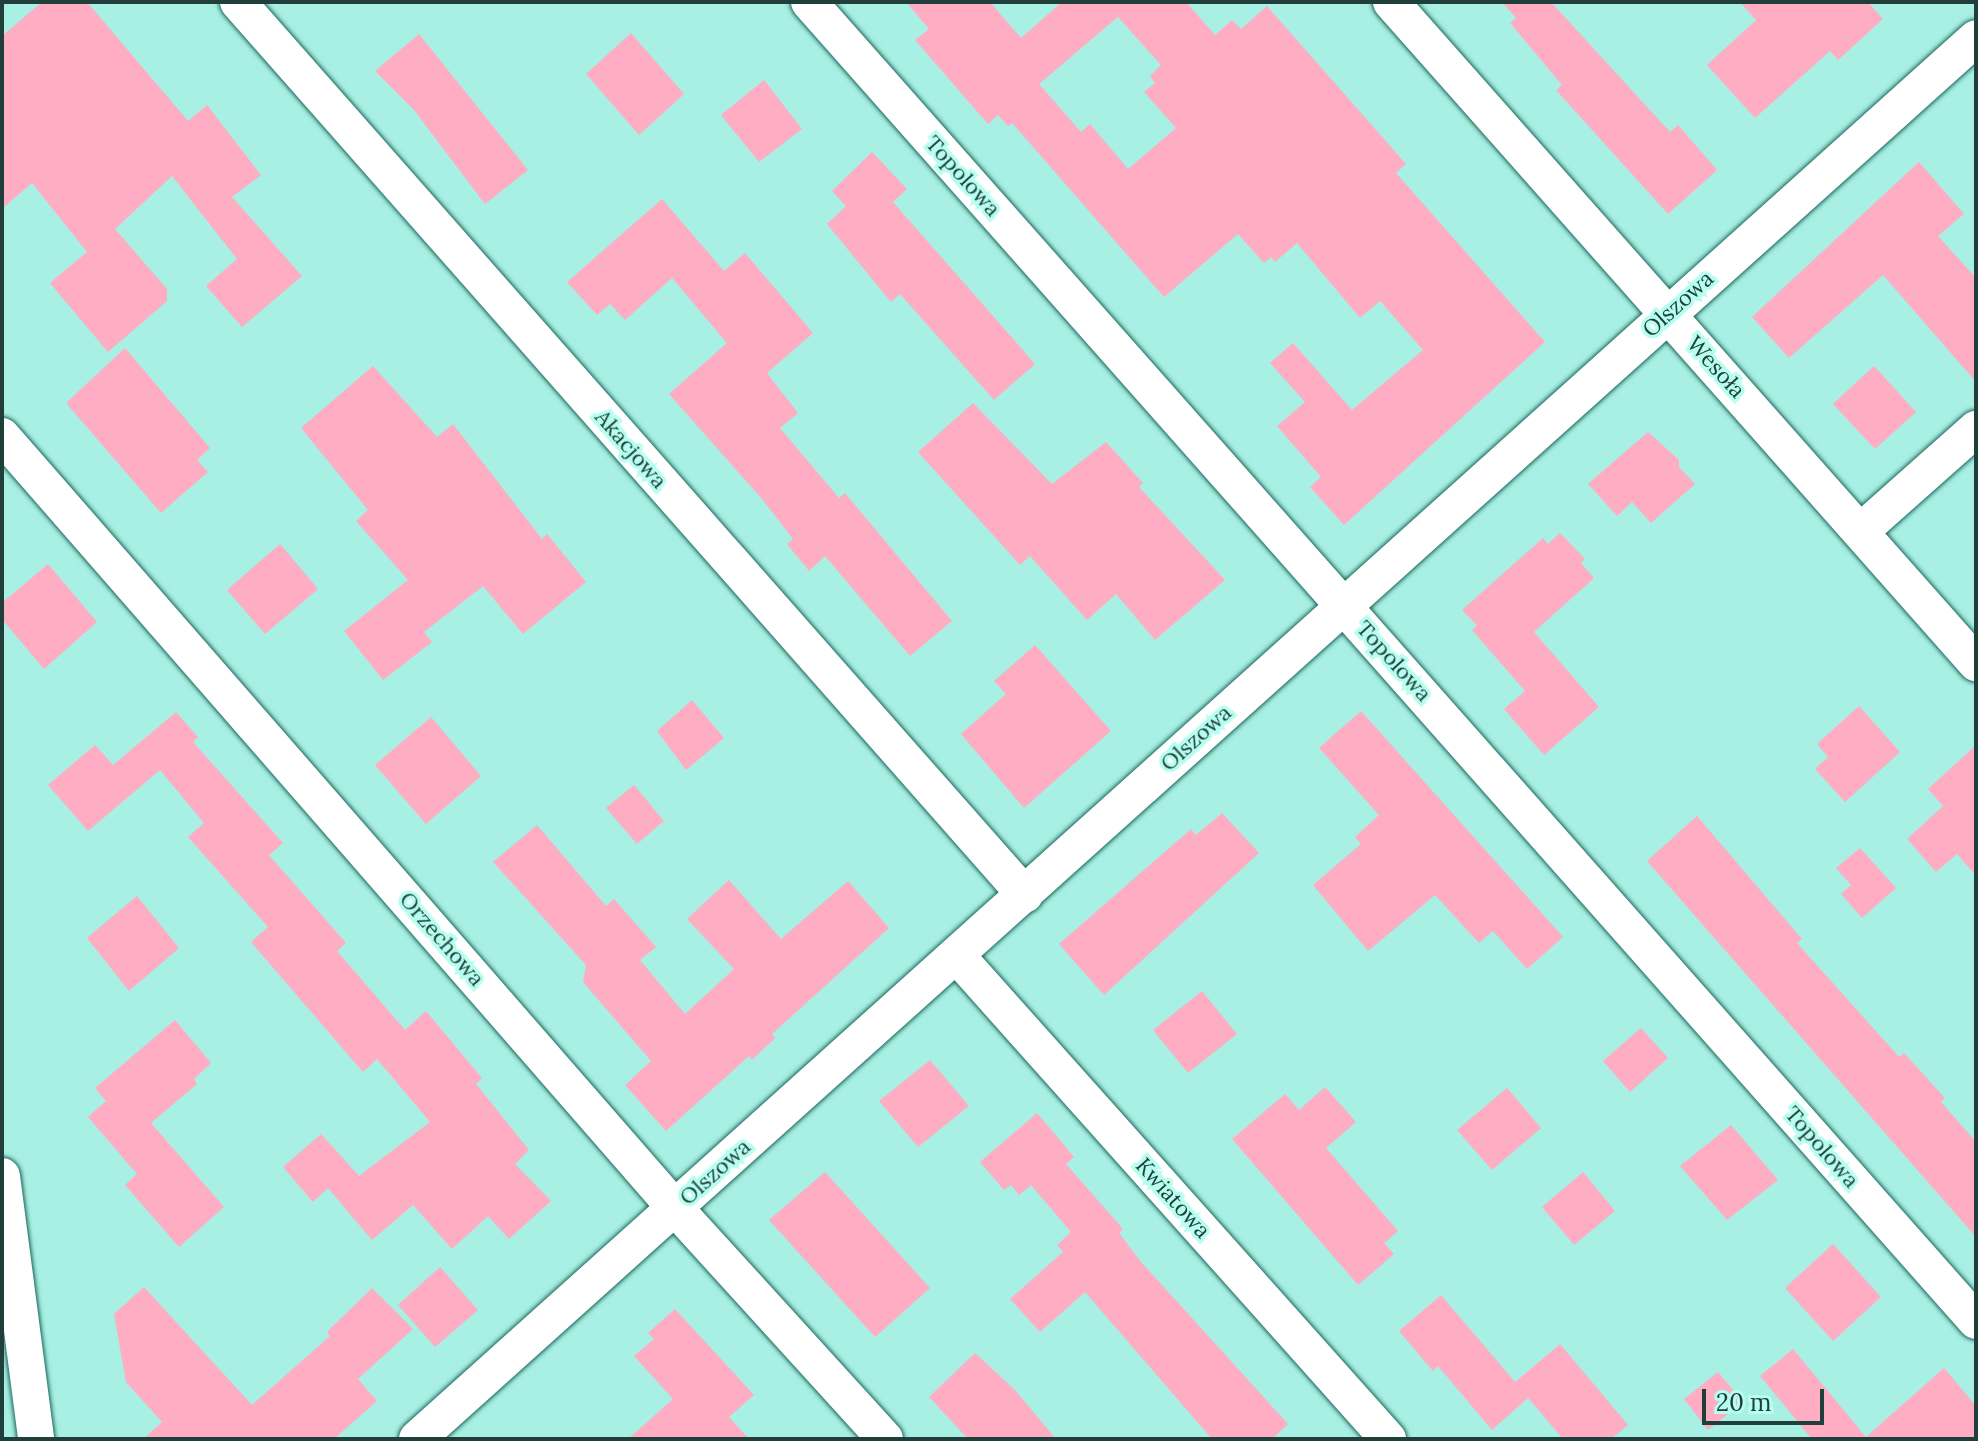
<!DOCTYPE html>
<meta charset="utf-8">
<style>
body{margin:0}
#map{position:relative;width:1978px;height:1441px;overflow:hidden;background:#a8f0e3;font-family:Lora,serif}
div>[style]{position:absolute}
.building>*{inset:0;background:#feadc3}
.roads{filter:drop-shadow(0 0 2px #1b675c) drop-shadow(0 0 2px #1b675c)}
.street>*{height:36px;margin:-18px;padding:0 18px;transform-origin:18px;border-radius:18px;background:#fff}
span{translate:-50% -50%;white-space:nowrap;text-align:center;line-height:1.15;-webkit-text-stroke:7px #b5fef0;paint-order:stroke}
.street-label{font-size:22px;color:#213f3a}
.frame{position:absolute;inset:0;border:4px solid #213f3a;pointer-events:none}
.scale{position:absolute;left:1702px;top:1389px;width:122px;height:36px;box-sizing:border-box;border:4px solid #213f3a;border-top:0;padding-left:10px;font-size:24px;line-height:28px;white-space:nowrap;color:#213f3a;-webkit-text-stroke:6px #b5fef0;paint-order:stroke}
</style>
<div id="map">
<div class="building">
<i style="clip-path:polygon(42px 2px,87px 2px,188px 121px,207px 105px,261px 175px,232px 197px,302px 276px,242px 327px,206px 286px,237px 259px,172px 176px,115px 229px,167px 289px,167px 301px,108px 352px,50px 283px,87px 252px,32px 183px,2px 209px,2px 36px)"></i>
<i style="clip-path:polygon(evenodd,906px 2px,990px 2px,1021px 38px,1062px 2px,1186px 2px,1215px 35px,1232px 20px,1241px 29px,1267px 6px,1406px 164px,1396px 173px,1545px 342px,1344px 525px,1310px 487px,1321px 477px,1277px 426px,1305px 402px,1270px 363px,1293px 343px,1352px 410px,1423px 350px,1380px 301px,1360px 318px,1297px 243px,1275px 262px,1271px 257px,1264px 263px,1238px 234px,1164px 297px,1012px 123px,1008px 126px,998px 115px,988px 124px,915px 40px,929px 29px,906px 2px,1118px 17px,1161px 65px,1150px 76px,1155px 83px,1144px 92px,1176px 128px,1128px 169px,1090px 124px,1081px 132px,1039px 84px,1118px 17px)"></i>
<i style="clip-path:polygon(1502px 2px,1551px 2px,1670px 132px,1678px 125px,1717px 170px,1668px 214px,1556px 90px,1562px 85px,1510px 23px,1516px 18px)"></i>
<i style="clip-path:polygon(1740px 2px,1868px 2px,1883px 19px,1838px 60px,1830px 51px,1755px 118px,1707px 65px,1756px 20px)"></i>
<i style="clip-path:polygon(631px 33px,684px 94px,639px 135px,586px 74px)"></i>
<i style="clip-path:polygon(419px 34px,528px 170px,485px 204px,414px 110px,375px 71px)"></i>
<i style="clip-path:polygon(764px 80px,802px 129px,759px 162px,721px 115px)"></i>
<i style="clip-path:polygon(872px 152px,907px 189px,893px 202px,1035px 364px,994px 400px,900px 294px,891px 302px,827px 224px,846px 206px,832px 191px)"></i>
<i style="clip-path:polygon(1919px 162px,1964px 214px,1938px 236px,1976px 278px,1976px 382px,1883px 275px,1789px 358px,1752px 317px)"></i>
<i style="clip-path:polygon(662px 199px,724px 271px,745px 253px,813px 333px,767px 373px,798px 413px,780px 428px,839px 498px,845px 493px,952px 621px,910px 656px,825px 556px,809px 571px,787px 544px,793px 539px,762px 499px,669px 394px,727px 343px,672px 278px,625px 320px,610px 304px,597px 315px,567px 282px)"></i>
<i style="clip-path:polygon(125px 348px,210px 448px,197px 460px,208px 472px,161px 513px,66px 403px)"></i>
<i style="clip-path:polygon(373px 366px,437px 437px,453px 424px,542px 539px,547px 534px,586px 582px,523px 634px,483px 586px,424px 632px,432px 642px,383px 680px,344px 631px,408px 580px,356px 521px,368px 510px,301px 428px)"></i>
<i style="clip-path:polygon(1874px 366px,1916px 412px,1875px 449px,1833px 404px)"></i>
<i style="clip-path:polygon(973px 403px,1052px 484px,1106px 442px,1143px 483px,1139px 487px,1225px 580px,1155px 640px,1116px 594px,1087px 620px,1030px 556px,1020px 565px,918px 452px)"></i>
<i style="clip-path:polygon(1648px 432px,1679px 460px,1679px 467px,1695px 484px,1651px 523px,1632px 502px,1617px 516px,1588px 484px)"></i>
<i style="clip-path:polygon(1560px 533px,1585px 559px,1581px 563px,1594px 578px,1534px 632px,1599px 707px,1544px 755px,1504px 709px,1525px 691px,1472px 630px,1477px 625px,1462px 610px,1543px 538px,1548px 544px)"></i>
<i style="clip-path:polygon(280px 544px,318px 589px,265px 634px,227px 590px)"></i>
<i style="clip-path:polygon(48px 564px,97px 622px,44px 669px,2px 619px,2px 603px)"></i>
<i style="clip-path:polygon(1035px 645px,1111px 731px,1024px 808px,961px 734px,1006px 694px,994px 681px)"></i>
<i style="clip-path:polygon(692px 700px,724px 738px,686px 770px,657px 731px)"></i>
<i style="clip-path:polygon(1859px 706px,1900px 752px,1845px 802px,1815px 769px,1828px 757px,1817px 744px)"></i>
<i style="clip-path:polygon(1361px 711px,1563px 937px,1527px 969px,1493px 931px,1479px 943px,1435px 895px,1368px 951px,1313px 885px,1361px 844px,1355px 837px,1379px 815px,1319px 748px)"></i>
<i style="clip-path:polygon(176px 712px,198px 737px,193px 742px,283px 843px,269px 855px,346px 943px,337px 951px,405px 1030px,426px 1011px,482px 1078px,476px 1084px,529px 1150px,515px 1164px,551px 1201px,509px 1239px,488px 1216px,452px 1249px,413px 1205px,372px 1240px,328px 1188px,313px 1202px,283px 1167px,321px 1134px,359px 1176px,430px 1122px,377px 1059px,363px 1072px,251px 942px,268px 927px,188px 837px,204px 823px,160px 770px,88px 831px,48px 785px,95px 745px,113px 765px)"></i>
<i style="clip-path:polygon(431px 717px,481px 776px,426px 824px,375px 765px)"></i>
<i style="clip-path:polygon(1976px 745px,1976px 876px,1957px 854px,1936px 872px,1907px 839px,1943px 806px,1928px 789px)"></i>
<i style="clip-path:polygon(634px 785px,664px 821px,637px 844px,606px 808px)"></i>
<i style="clip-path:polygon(1222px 813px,1259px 853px,1104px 995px,1059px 944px,1191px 829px,1196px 835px)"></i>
<i style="clip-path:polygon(1697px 816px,1802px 939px,1797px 943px,1899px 1057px,1904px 1053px,1945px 1098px,1941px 1102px,1976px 1142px,1976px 1237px,1647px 861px)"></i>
<i style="clip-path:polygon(537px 825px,606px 906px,614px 899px,656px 947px,640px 960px,685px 1014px,734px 969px,687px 919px,729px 880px,781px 939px,848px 881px,889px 928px,772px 1034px,775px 1038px,752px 1060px,749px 1056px,666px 1131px,625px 1085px,651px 1061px,583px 982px,586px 965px,493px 862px)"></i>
<i style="clip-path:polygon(1860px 848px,1896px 888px,1862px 918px,1841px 894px,1851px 885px,1836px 868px)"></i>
<i style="clip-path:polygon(137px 896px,179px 948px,129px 991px,87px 938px)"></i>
<i style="clip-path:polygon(1202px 991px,1237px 1034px,1188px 1073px,1153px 1030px)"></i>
<i style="clip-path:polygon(175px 1020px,211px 1063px,194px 1079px,197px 1084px,151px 1123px,224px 1207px,179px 1247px,125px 1185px,137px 1174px,88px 1117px,106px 1101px,95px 1088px)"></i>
<i style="clip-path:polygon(1641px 1028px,1668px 1058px,1630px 1092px,1603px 1061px)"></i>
<i style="clip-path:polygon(930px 1060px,969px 1106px,918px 1147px,879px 1101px)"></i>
<i style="clip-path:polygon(1325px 1087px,1356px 1122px,1326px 1148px,1398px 1231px,1384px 1243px,1394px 1254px,1358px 1285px,1232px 1139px,1285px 1094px,1299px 1110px)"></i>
<i style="clip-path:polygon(1507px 1088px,1541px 1128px,1492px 1170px,1457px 1130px)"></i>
<i style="clip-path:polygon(1037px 1113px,1074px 1157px,1066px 1164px,1123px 1229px,1119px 1233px,1141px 1262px,1288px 1424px,1272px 1439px,1212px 1439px,1085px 1292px,1040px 1332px,1010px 1299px,1063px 1252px,1057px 1245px,1071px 1232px,1031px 1185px,1019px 1195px,1011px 1185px,1004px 1190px,980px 1162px)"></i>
<i style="clip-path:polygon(1731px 1125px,1778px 1180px,1727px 1220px,1680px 1166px)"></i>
<i style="clip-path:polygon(825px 1172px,930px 1288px,875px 1337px,769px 1220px)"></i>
<i style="clip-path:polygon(1583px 1172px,1615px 1211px,1574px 1245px,1542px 1207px)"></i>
<i style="clip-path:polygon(1833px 1244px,1881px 1297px,1833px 1341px,1785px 1288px)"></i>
<i style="clip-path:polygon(440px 1267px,478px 1310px,435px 1347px,398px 1305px)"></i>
<i style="clip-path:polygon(144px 1287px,252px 1405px,330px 1336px,327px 1332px,372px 1288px,413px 1329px,358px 1379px,377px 1401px,334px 1439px,143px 1439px,162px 1422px,126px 1382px,114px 1314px)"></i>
<i style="clip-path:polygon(1441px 1295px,1515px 1382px,1560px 1344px,1628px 1425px,1611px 1439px,1563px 1439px,1528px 1398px,1492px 1430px,1438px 1366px,1433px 1371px,1399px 1331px)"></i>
<i style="clip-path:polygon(675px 1309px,754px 1395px,729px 1417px,749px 1439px,628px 1439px,673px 1399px,634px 1356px,654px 1339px,648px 1333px)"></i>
<i style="clip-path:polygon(1793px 1349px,1866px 1437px,1944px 1368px,1976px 1406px,1976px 1439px,1812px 1439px,1760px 1376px)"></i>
<i style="clip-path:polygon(975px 1353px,1015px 1390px,1056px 1439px,968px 1439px,929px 1397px)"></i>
<i style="clip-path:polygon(1718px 1372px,1743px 1402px,1708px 1430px,1684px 1399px)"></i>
</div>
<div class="roads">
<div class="street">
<i style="left:238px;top:2px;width:1190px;rotate:48.61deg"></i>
<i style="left:809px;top:2px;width:1761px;rotate:48.5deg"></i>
<i style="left:1391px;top:2px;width:883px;rotate:48.49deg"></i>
<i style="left:2px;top:436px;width:1024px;rotate:48.92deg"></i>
<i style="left:675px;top:1208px;width:312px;rotate:47.7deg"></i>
<i style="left:1861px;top:531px;width:154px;rotate:-41.6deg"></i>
<i style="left:958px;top:957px;width:646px;rotate:48.26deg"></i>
<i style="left:2px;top:1176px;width:265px;rotate:82.6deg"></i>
<i style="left:417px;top:1439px;width:2096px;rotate:-41.94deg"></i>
</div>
</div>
<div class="street-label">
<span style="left:963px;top:176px;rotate:48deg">Topolowa</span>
<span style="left:1678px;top:304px;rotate:-42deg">Olszowa</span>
<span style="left:1716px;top:367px;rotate:48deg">Wesoła</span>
<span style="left:631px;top:449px;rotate:49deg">Akacjowa</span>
<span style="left:1394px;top:661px;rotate:48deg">Topolowa</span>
<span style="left:1196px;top:738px;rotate:-42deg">Olszowa</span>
<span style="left:442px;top:939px;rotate:49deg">Orzechowa</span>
<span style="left:1822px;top:1147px;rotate:49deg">Topolowa</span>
<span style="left:715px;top:1172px;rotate:-42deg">Olszowa</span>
<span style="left:1173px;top:1198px;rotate:48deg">Kwiatowa</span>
</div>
<div class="frame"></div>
<div class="scale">20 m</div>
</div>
